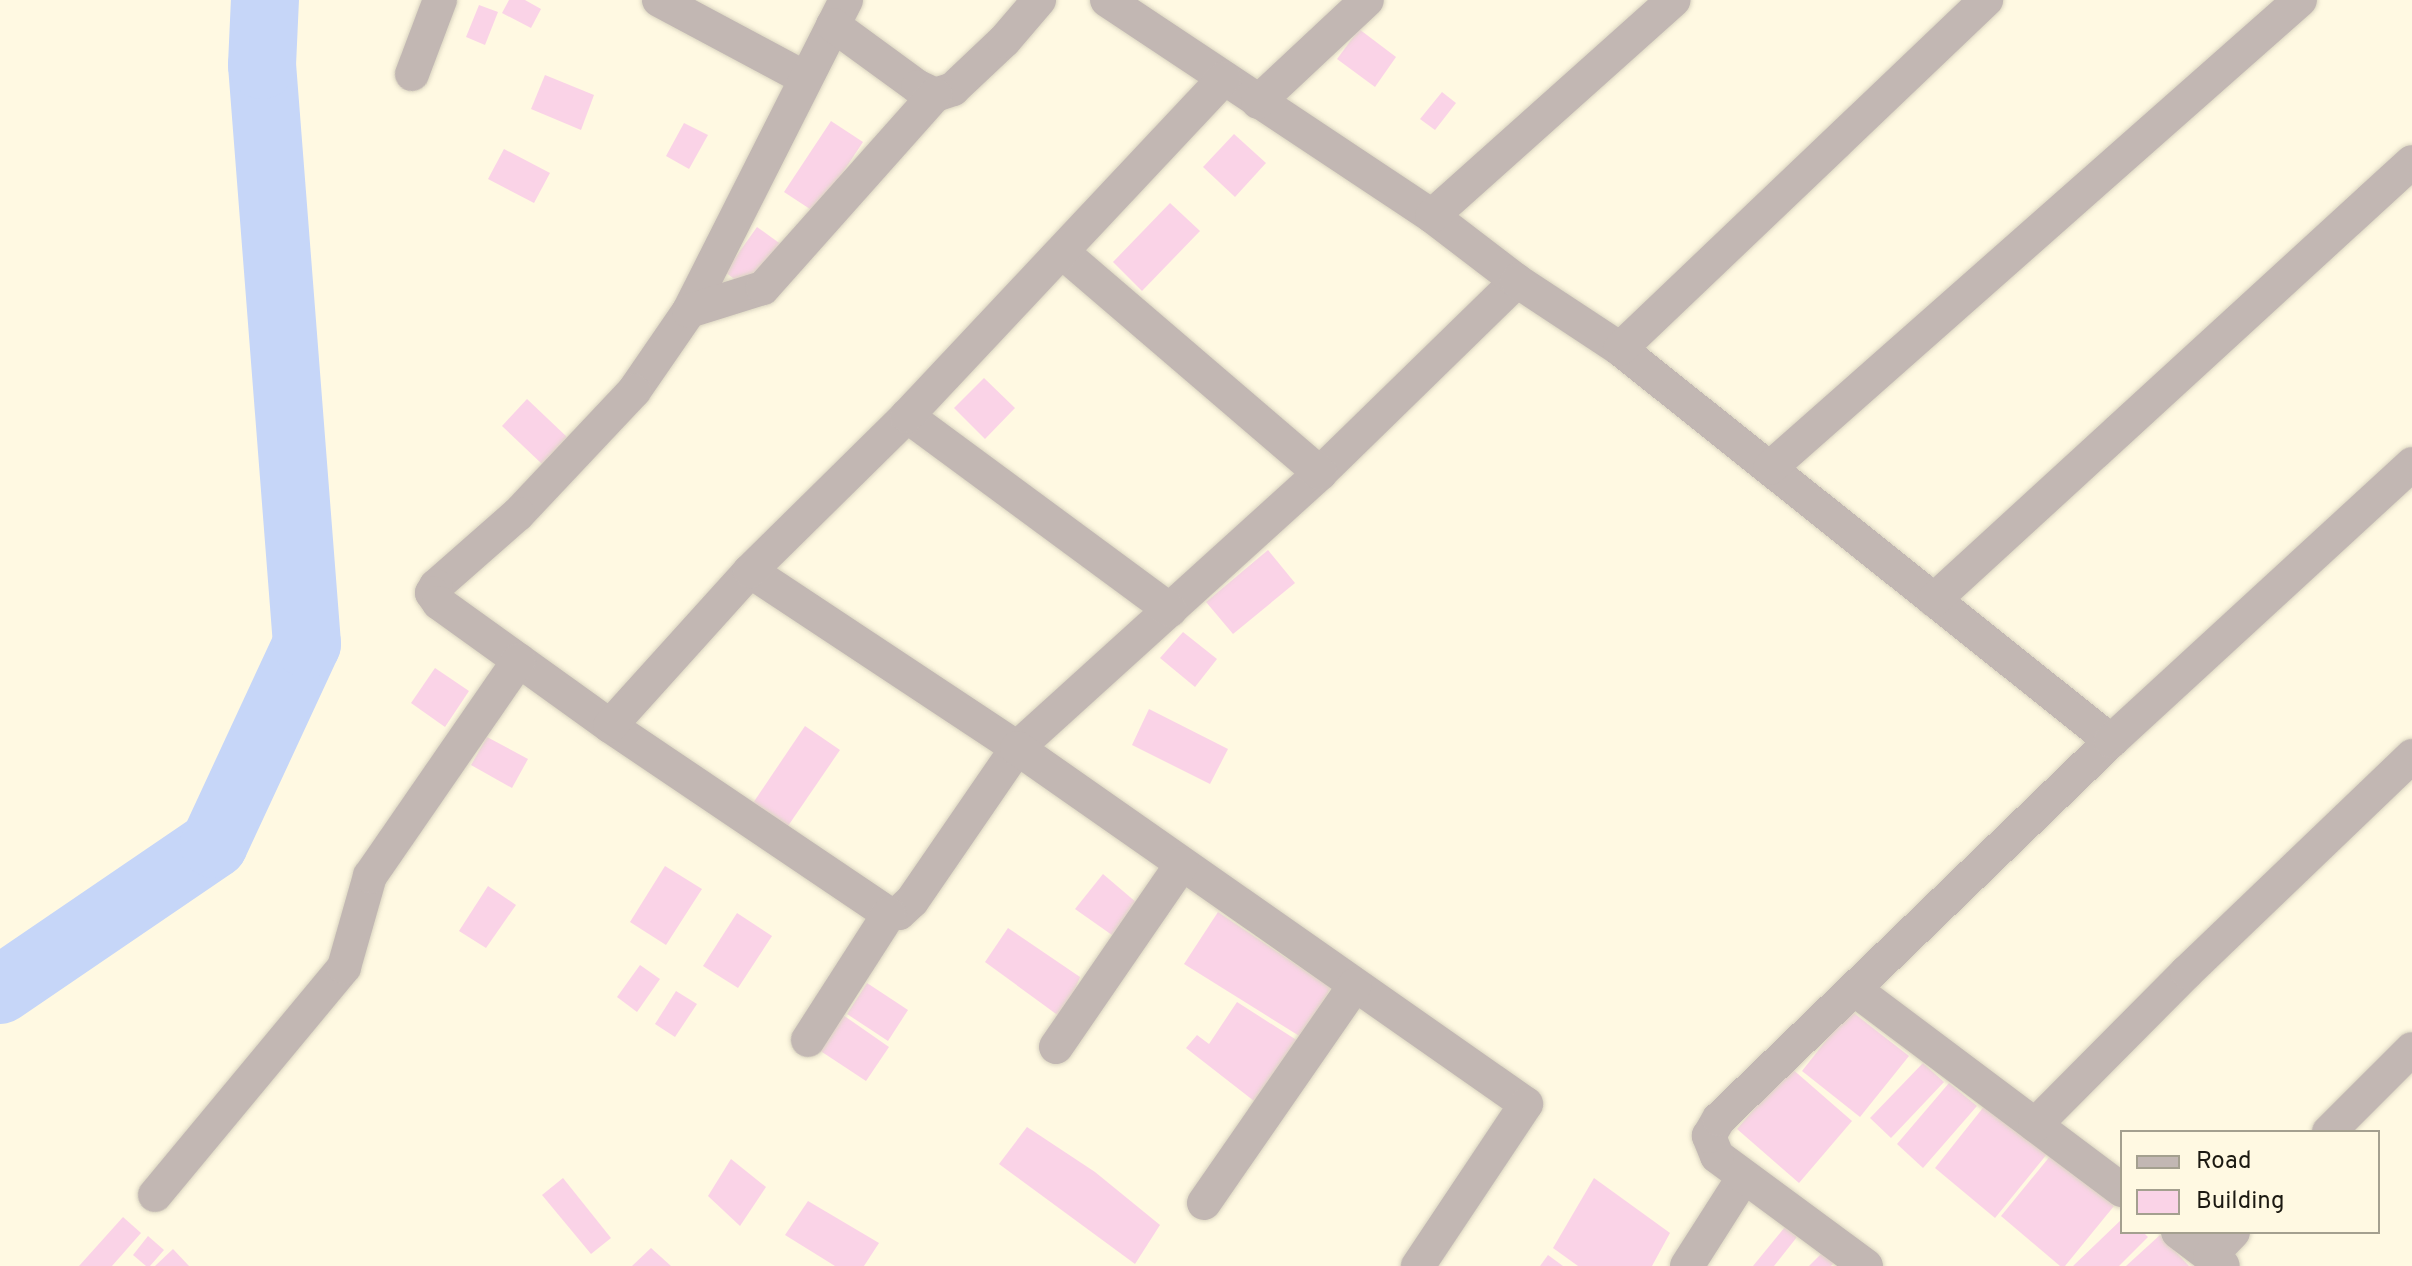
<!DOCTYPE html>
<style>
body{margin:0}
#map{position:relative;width:2412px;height:1266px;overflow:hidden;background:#fff9e2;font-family:Overpass,sans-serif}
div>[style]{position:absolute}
.river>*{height:68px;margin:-34px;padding:0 34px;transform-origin:34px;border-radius:34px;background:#c6d6f8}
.building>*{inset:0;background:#fad3e7}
.roads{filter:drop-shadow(0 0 2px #dbd5c1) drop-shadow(0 0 2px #dbd5c1)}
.minor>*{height:34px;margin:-17px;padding:0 17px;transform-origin:17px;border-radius:17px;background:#c2b7b3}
span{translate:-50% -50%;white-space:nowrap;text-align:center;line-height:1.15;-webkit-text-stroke:8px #fff9e2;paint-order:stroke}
.legend{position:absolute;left:2120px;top:1130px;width:260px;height:104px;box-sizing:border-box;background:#fff9e2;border:2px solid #a4a08f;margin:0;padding:10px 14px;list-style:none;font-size:24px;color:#1c1a12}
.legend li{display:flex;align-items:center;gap:16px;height:40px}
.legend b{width:40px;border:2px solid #a4a08f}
</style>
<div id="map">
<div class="river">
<i style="left:0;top:990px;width:259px;rotate:-34.3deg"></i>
<i style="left:214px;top:844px;width:221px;rotate:-65.1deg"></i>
<i style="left:307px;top:644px;width:581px;rotate:-94.44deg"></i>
<i style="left:262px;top:65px;width:65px;rotate:-87.4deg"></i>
</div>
<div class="building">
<i style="clip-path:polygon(509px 0,525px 0,541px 9px,531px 28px,502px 13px)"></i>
<i style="clip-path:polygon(479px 5px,498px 12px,485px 45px,466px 37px)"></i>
<i style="clip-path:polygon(1359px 29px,1396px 57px,1375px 87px,1337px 59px)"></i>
<i style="clip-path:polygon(545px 75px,594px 95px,581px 130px,531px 109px)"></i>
<i style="clip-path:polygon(1442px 92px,1456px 103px,1435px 130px,1420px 119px)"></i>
<i style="clip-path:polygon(831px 121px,863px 142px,816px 213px,784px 192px)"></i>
<i style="clip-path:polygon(684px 123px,708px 135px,689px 169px,666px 156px)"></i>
<i style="clip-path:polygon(1234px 134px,1266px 163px,1235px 197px,1203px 167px)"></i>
<i style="clip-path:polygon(504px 149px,550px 173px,534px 203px,488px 179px)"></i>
<i style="clip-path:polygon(1170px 203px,1200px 231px,1142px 291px,1113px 262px)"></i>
<i style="clip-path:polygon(757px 227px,782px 245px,749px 290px,725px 272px)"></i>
<i style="clip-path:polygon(984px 378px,1015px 408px,985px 439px,954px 408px)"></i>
<i style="clip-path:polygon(527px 399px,567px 437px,542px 464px,502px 426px)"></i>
<i style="clip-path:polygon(1268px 550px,1295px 583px,1233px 634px,1206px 602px)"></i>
<i style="clip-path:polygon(1183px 632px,1217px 659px,1195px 687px,1160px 658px)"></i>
<i style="clip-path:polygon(435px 668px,469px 691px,445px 727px,411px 703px)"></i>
<i style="clip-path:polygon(1149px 709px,1228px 749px,1210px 784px,1132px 745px)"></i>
<i style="clip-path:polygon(805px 726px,840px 750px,788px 826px,753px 803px)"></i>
<i style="clip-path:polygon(487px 737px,528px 759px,512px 788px,471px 765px)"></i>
<i style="clip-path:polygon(665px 866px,702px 889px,666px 945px,630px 922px)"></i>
<i style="clip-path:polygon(1103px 874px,1137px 903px,1112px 935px,1075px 909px)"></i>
<i style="clip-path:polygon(488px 886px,516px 905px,486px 948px,459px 931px)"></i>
<i style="clip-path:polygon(1218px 912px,1331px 988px,1301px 1037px,1184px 964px)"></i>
<i style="clip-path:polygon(737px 913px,772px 936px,738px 988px,703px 966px)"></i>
<i style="clip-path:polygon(1008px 928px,1080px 977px,1063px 1019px,985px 962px)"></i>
<i style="clip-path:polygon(640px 965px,660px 979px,637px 1012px,617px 997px)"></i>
<i style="clip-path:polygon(867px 983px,908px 1010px,888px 1041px,847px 1014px)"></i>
<i style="clip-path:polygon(676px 991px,697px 1004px,675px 1037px,655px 1024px)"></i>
<i style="clip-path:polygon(1237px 1002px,1298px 1041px,1254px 1101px,1186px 1048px,1197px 1035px,1209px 1044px)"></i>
<i style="clip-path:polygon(1850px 1010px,1909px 1056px,1860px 1117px,1802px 1071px)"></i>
<i style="clip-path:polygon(843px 1015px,889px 1047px,866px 1081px,819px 1050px)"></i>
<i style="clip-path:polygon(1923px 1063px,1944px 1082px,1891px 1138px,1870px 1118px)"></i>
<i style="clip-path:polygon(1790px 1067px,1852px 1121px,1799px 1183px,1737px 1129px)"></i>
<i style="clip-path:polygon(1949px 1083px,1977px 1106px,1923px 1168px,1897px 1144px)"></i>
<i style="clip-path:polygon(1986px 1104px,2047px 1154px,1995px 1218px,1935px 1168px)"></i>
<i style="clip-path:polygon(1027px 1127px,1095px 1172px,1160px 1225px,1135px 1264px,999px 1164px)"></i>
<i style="clip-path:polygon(2051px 1155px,2114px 1206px,2065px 1266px,2060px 1266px,2001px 1216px)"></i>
<i style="clip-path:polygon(731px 1159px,766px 1187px,740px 1226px,708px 1196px)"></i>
<i style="clip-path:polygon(563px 1178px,611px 1238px,591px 1254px,542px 1195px)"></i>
<i style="clip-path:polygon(1594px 1178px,1670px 1233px,1652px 1266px,1578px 1266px,1553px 1248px)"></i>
<i style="clip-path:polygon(808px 1201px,879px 1243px,864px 1266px,835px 1266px,785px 1235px)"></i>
<i style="clip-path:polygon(123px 1217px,141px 1233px,112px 1266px,79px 1266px)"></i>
<i style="clip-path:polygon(2122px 1219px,2122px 1232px,2143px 1232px,2148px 1237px,2119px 1266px,2073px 1266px)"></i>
<i style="clip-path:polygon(1785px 1227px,1797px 1237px,1774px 1266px,1753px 1266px)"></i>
<i style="clip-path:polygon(2160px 1235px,2189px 1266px,2126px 1266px)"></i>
<i style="clip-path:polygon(148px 1236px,164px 1250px,150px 1266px,146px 1266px,133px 1255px)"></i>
<i style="clip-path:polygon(651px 1248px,671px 1266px,632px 1266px)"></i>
<i style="clip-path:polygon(173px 1249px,189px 1266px,155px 1266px)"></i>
<i style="clip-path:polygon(1824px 1251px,1835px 1262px,1831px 1266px,1809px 1266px)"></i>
<i style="clip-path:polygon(1548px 1255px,1563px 1266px,1540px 1266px)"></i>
</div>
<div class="roads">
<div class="minor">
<i style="left:659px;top:0;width:166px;rotate:28.1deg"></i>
<i style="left:846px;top:0;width:348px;rotate:116.8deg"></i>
<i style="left:689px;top:311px;width:97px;rotate:124.5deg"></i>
<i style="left:634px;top:391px;width:169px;rotate:133.3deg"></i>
<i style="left:518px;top:514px;width:109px;rotate:138.7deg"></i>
<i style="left:436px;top:586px;width:8px;rotate:120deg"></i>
<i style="left:432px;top:593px;width:12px;rotate:55deg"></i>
<i style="left:439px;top:603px;width:211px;rotate:35.7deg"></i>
<i style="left:610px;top:726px;width:336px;rotate:34deg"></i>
<i style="left:889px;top:914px;width:10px;rotate:-6deg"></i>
<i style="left:899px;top:913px;width:18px;rotate:-43deg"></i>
<i style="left:912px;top:901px;width:186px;rotate:-55.5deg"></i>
<i style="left:1017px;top:748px;width:409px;rotate:-42.2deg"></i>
<i style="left:1320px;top:473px;width:275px;rotate:-44.3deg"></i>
<i style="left:1107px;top:0;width:390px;rotate:33.6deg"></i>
<i style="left:1432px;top:216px;width:107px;rotate:37.4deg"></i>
<i style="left:1517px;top:281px;width:123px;rotate:33.4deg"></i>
<i style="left:1620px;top:349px;width:628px;rotate:38.6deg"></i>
<i style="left:833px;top:25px;width:105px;rotate:36.1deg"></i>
<i style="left:918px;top:87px;width:19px;rotate:25deg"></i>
<i style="left:935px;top:95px;width:19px;rotate:-18deg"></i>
<i style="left:953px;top:89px;width:70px;rotate:-43.3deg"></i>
<i style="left:1004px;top:41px;width:54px;rotate:-49.5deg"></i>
<i style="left:412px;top:74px;width:79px;rotate:-69.3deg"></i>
<i style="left:1258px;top:102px;width:149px;rotate:-43.1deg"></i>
<i style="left:1432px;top:216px;width:324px;rotate:-41.8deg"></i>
<i style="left:1062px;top:252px;width:340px;rotate:40.6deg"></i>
<i style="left:689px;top:311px;width:77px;rotate:-17.3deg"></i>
<i style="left:763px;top:288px;width:259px;rotate:-48.3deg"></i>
<i style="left:1620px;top:349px;width:506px;rotate:-43.64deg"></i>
<i style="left:907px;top:416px;width:327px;rotate:36.4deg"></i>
<i style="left:1770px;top:468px;width:707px;rotate:-41.45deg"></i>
<i style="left:750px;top:571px;width:320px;rotate:33.5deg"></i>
<i style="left:1017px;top:748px;width:621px;rotate:34.97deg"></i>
<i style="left:1526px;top:1104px;width:195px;rotate:123.7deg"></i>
<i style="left:1934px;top:600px;width:648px;rotate:-42.5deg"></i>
<i style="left:610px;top:726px;width:209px;rotate:-47.9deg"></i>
<i style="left:750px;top:571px;width:221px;rotate:-44.6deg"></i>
<i style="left:907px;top:416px;width:463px;rotate:-46.8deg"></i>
<i style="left:1854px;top:989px;width:335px;rotate:36.9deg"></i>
<i style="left:808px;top:1040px;width:150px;rotate:-57.3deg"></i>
<i style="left:1056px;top:1047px;width:222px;rotate:-55.5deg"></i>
<i style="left:2035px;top:1125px;width:216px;rotate:-45.2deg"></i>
<i style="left:2187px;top:972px;width:312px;rotate:-43.8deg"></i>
<i style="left:2329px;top:1132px;width:117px;rotate:-45deg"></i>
<i style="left:155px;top:1195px;width:296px;rotate:-50.3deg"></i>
<i style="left:344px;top:967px;width:95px;rotate:-74.1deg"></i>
<i style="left:370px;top:876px;width:262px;rotate:-55.4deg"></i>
<i style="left:1204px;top:1203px;width:265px;rotate:-55.3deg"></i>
<i style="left:2178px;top:1232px;width:56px;rotate:37.1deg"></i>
<i style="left:2210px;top:1256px;width:33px;rotate:-46deg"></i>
<i style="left:1687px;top:1266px;width:104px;rotate:-57.5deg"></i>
<i style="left:1866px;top:1266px;width:185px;rotate:-143.6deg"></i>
<i style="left:1717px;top:1156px;width:22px;rotate:-112deg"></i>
<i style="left:1709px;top:1136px;width:20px;rotate:-60deg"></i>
<i style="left:1719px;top:1119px;width:545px;rotate:-43.96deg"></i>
<i style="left:2111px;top:741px;width:409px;rotate:-42.6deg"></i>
</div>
</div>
<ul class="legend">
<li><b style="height:10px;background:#c2b7b3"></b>Road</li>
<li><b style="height:22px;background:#fad3e7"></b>Building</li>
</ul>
</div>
